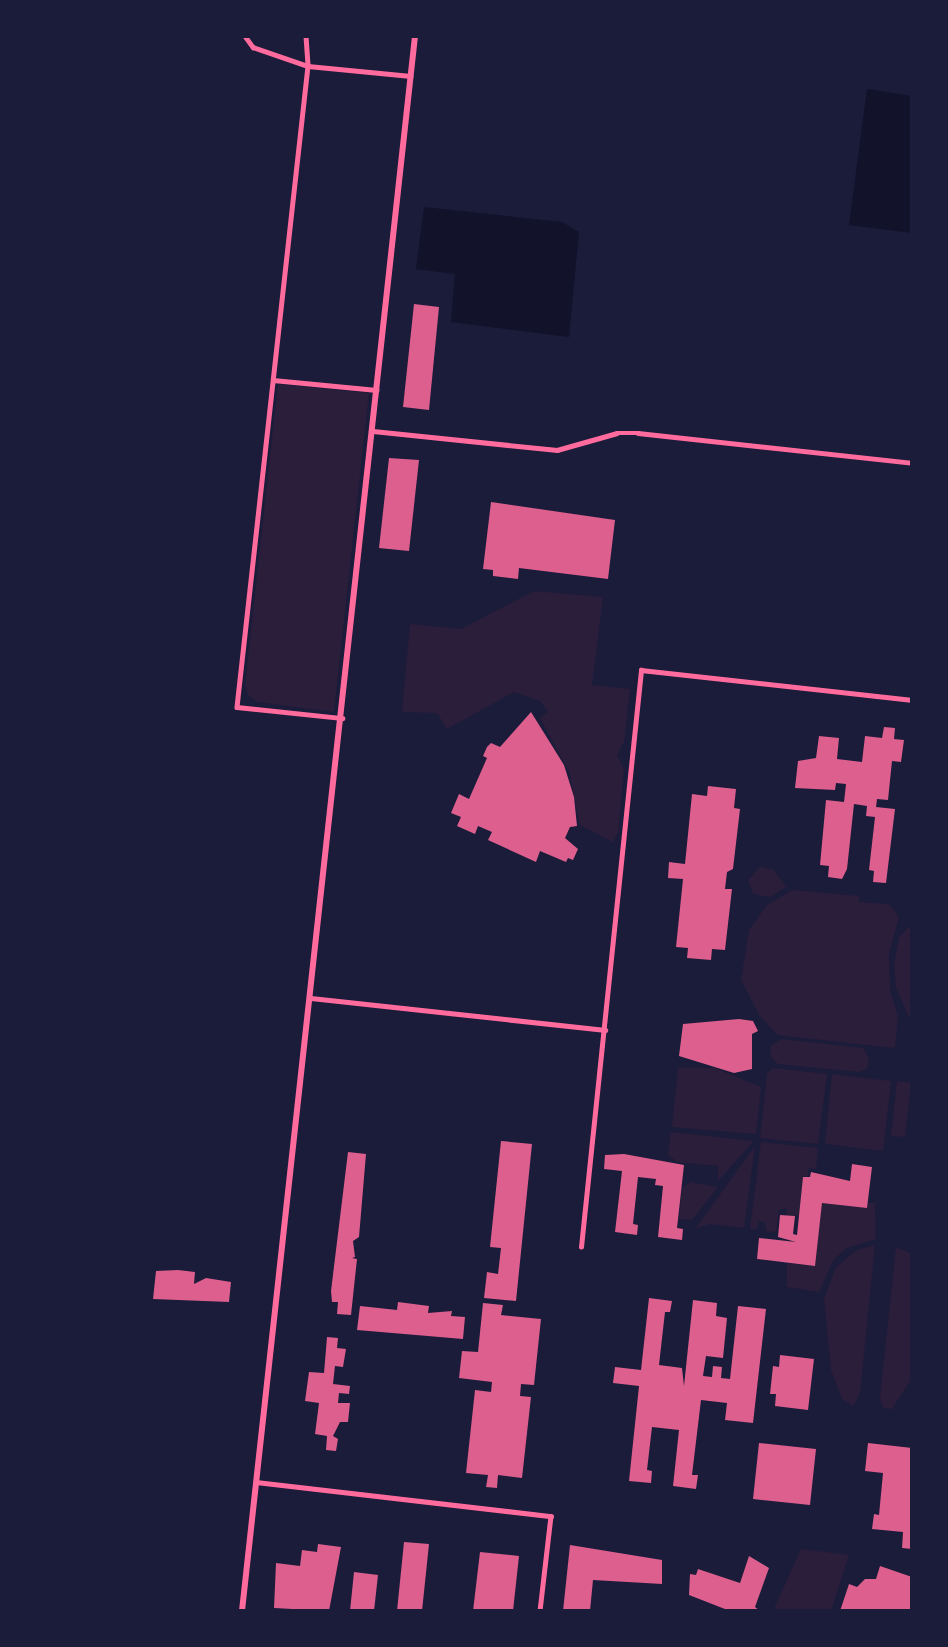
<!DOCTYPE html>
<style>
body{margin:0}
#map{position:relative;width:948px;height:1647px;overflow:hidden;background:#1b1b3a;font-family:"Exo 2",sans-serif}
div>[style]{position:absolute}
.green>*{inset:0;background:#2a1e3b}
.water>*{inset:0;background:#12122b}
.building>*{inset:0;background:#dd5f8e}
.minor>*{height:4.5px;margin:-2.25px;padding:0 2.25px;transform-origin:2.25px;border-radius:2.25px;background:#ff6b9d}
.tertiary>*{height:5.5px;margin:-2.75px;padding:0 2.75px;transform-origin:2.75px;border-radius:2.75px;background:#ff6b9d}
span{translate:-50% -50%;white-space:nowrap;text-align:center;line-height:1.15;-webkit-text-stroke:4px #1b1b3a;paint-order:stroke}
.frame{position:absolute;inset:0;border:38px solid #1b1b3a;pointer-events:none}
</style>
<div id="map">
<div class="green">
<i style="clip-path:polygon(278px 384px,369px 393px,334px 712px,257px 702px,248px 695px,245px 684px)"></i>
<i style="clip-path:polygon(534px 591px,603px 597px,592px 685px,630px 689px,624px 742px,617px 755px,624px 769px,618px 832px,613px 842px,580px 825px,569px 772px,540px 718px,548px 712px,540px 701px,514px 692px,447px 729px,437px 713px,402px 712px,410px 624px,461px 629px)"></i>
<i style="clip-path:polygon(760px 867px,773px 869px,786px 887px,770px 897px,753px 894px,748px 880px)"></i>
<i style="clip-path:polygon(793px 890px,859px 896px,859px 902px,889px 904px,899px 917px,889px 954px,890px 990px,898px 1017px,895px 1048px,777px 1035px,759px 1015px,741px 980px,749px 930px,767px 905px)"></i>
<i style="clip-path:polygon(912px 924px,912px 1024px,896px 987px,894px 965px,899px 937px)"></i>
<i style="clip-path:polygon(782px 1039px,863px 1048px,869px 1058px,867px 1069px,859px 1072px,778px 1064px,771px 1057px,770px 1046px)"></i>
<i style="clip-path:polygon(678px 1068px,715px 1068px,761px 1087px,756px 1134px,672px 1127px)"></i>
<i style="clip-path:polygon(773px 1068px,827px 1074px,818px 1144px,760px 1138px,767px 1073px)"></i>
<i style="clip-path:polygon(832px 1074px,891px 1081px,883px 1151px,825px 1144px)"></i>
<i style="clip-path:polygon(897px 1081px,911px 1083px,905px 1137px,891px 1136px)"></i>
<i style="clip-path:polygon(671px 1132px,754px 1141px,718px 1181px,718px 1166px,677px 1162px,668px 1155px)"></i>
<i style="clip-path:polygon(761px 1142px,818px 1148px,816px 1169px,809px 1168px,808px 1176px,803px 1176px,799px 1216px,787px 1215px,786px 1208px,779px 1210px,776px 1232px,766px 1231px,765px 1222px,759px 1221px,757px 1229px,750px 1229px)"></i>
<i style="clip-path:polygon(755px 1146px,744px 1228px,709px 1224px,695px 1229px)"></i>
<i style="clip-path:polygon(690px 1182px,718px 1187px,692px 1220px,679px 1219px,682px 1188px)"></i>
<i style="clip-path:polygon(822px 1203px,875px 1203px,876px 1239px,847px 1248px,834px 1259px,819px 1292px,787px 1287px,787px 1263px,814px 1266px)"></i>
<i style="clip-path:polygon(875px 1245px,860px 1393px,853px 1406px,842px 1399px,831px 1370px,824px 1299px,836px 1267px,857px 1250px)"></i>
<i style="clip-path:polygon(896px 1247px,912px 1254px,912px 1378px,892px 1409px,883px 1408px,880px 1397px)"></i>
<i style="clip-path:polygon(801px 1549px,849px 1555px,831px 1611px,773px 1611px)"></i>
</div>
<div class="water">
<i style="clip-path:polygon(867px 89px,912px 96px,912px 233px,849px 225px)"></i>
<i style="clip-path:polygon(424px 207px,562px 222px,579px 232px,569px 337px,451px 322px,455px 274px,416px 269px)"></i>
</div>
<div class="building">
<i style="clip-path:polygon(414px 304px,439px 307px,429px 410px,403px 407px)"></i>
<i style="clip-path:polygon(389px 458px,419px 460px,409px 551px,379px 548px)"></i>
<i style="clip-path:polygon(491px 502px,615px 520px,608px 579px,519px 568px,518px 579px,493px 576px,493px 570px,483px 569px)"></i>
<i style="clip-path:polygon(531px 712px,564px 765px,574px 797px,577px 826px,570px 827px,565px 838px,578px 849px,573px 860px,568px 858px,566px 862px,540px 851px,536px 862px,488px 840px,492px 832px,478px 826px,475px 834px,457px 826px,461px 817px,451px 813px,459px 794px,469px 799px,487px 758px,483px 756px,487px 747px,491px 743px,500px 747px)"></i>
<i style="clip-path:polygon(884px 727px,895px 728px,894px 739px,904px 740px,901px 762px,892px 761px,888px 800px,877px 799px,876px 807px,895px 809px,886px 883px,873px 882px,874px 871px,869px 870px,875px 817px,866px 816px,867px 806px,854px 804px,847px 869px,842px 879px,828px 877px,829px 866px,820px 865px,826px 800px,844px 802px,846px 784px,836px 783px,835px 790px,795px 788px,798px 761px,816px 758px,819px 736px,839px 738px,837px 759px,862px 762px,865px 736px,882px 738px)"></i>
<i style="clip-path:polygon(708px 786px,736px 789px,734px 808px,740px 809px,733px 869px,727px 872px,725px 889px,732px 889px,725px 950px,712px 949px,711px 960px,687px 958px,688px 948px,676px 947px,683px 879px,668px 878px,669px 862px,685px 864px,692px 794px,707px 796px)"></i>
<i style="clip-path:polygon(739px 1019px,753px 1021px,758px 1031px,752px 1034px,752px 1069px,734px 1073px,679px 1056px,683px 1024px)"></i>
<i style="clip-path:polygon(501px 1141px,532px 1144px,516px 1301px,484px 1298px,487px 1272px,498px 1274px,501px 1248px,490px 1247px)"></i>
<i style="clip-path:polygon(348px 1152px,366px 1154px,359px 1237px,353px 1241px,355px 1257px,352px 1258px,357px 1259px,351px 1315px,337px 1314px,338px 1302px,332px 1302px,331px 1291px)"></i>
<i style="clip-path:polygon(624px 1154px,684px 1165px,677px 1228px,683px 1229px,682px 1240px,658px 1237px,663px 1186px,655px 1185px,656px 1179px,638px 1177px,633px 1224px,638px 1225px,637px 1235px,615px 1232px,622px 1171px,604px 1169px,605px 1155px)"></i>
<i style="clip-path:polygon(852px 1164px,872px 1167px,867px 1208px,822px 1203px,815px 1266px,757px 1259px,759px 1238px,796px 1242px,778px 1237px,780px 1215px,795px 1216px,793px 1234px,797px 1235px,803px 1177px,810px 1177px,811px 1172px,850px 1181px)"></i>
<i style="clip-path:polygon(178px 1270px,195px 1272px,194px 1284px,206px 1278px,231px 1282px,229px 1302px,153px 1299px,156px 1271px)"></i>
<i style="clip-path:polygon(649px 1298px,672px 1301px,670px 1312px,665px 1312px,659px 1365px,682px 1368px,684px 1386px,693px 1300px,717px 1303px,716px 1316px,727px 1318px,723px 1358px,706px 1356px,703px 1376px,712px 1377px,713px 1366px,722px 1367px,721px 1378px,730px 1379px,738px 1306px,766px 1309px,753px 1423px,725px 1420px,727px 1403px,701px 1400px,692px 1475px,698px 1475px,696px 1489px,673px 1486px,679px 1430px,652px 1427px,647px 1470px,652px 1471px,651px 1483px,629px 1481px,639px 1386px,613px 1383px,615px 1367px,641px 1370px)"></i>
<i style="clip-path:polygon(398px 1302px,429px 1306px,428px 1313px,452px 1311px,451px 1316px,465px 1317px,463px 1339px,357px 1330px,360px 1306px,397px 1310px)"></i>
<i style="clip-path:polygon(483px 1303px,503px 1305px,501px 1315px,541px 1319px,534px 1385px,521px 1384px,520px 1396px,531px 1397px,522px 1478px,498px 1475px,497px 1488px,486px 1487px,488px 1475px,466px 1473px,475px 1390px,491px 1392px,492px 1382px,459px 1378px,462px 1351px,478px 1352px)"></i>
<i style="clip-path:polygon(327px 1337px,338px 1338px,337px 1348px,346px 1349px,343px 1367px,335px 1366px,333px 1384px,350px 1386px,349px 1394px,339px 1393px,338px 1403px,350px 1403px,348px 1422px,340px 1422px,333px 1436px,338px 1439px,336px 1451px,326px 1450px,327px 1436px,315px 1434px,319px 1403px,305px 1401px,309px 1372px,324px 1373px)"></i>
<i style="clip-path:polygon(780px 1355px,814px 1359px,808px 1410px,775px 1406px,776px 1394px,770px 1394px,773px 1366px,779px 1367px)"></i>
<i style="clip-path:polygon(759px 1443px,816px 1449px,810px 1505px,753px 1499px)"></i>
<i style="clip-path:polygon(868px 1443px,912px 1448px,912px 1549px,902px 1548px,903px 1532px,872px 1529px,874px 1514px,879px 1515px,883px 1473px,865px 1471px)"></i>
<i style="clip-path:polygon(404px 1542px,429px 1544px,422px 1611px,397px 1611px)"></i>
<i style="clip-path:polygon(318px 1544px,341px 1547px,329px 1611px,274px 1608px,276px 1563px,300px 1566px,302px 1550px,317px 1552px)"></i>
<i style="clip-path:polygon(570px 1545px,662px 1560px,662px 1584px,593px 1580px,590px 1611px,563px 1611px)"></i>
<i style="clip-path:polygon(480px 1552px,519px 1556px,513px 1611px,473px 1611px)"></i>
<i style="clip-path:polygon(749px 1556px,769px 1568px,755px 1607px,760px 1611px,730px 1611px,689px 1595px,690px 1574px,696px 1575px,698px 1569px,740px 1583px)"></i>
<i style="clip-path:polygon(880px 1566px,912px 1577px,910px 1611px,840px 1611px,849px 1584px,857px 1587px,865px 1579px,876px 1579px)"></i>
<i style="clip-path:polygon(354px 1572px,378px 1575px,374px 1611px,350px 1611px)"></i>
</div>
<div class="minor">
<i style="left:245px;top:36px;width:14px;rotate:54deg"></i>
<i style="left:253px;top:47px;width:58px;rotate:19.1deg"></i>
<i style="left:308px;top:66px;width:103px;rotate:5.5deg"></i>
<i style="left:306px;top:36px;width:30px;rotate:86deg"></i>
<i style="left:308px;top:66px;width:645px;rotate:96.32deg"></i>
<i style="left:237px;top:707px;width:106px;rotate:6deg"></i>
<i style="left:273px;top:380px;width:104px;rotate:5.5deg"></i>
<i style="left:373px;top:431px;width:185px;rotate:5.9deg"></i>
<i style="left:557px;top:450px;width:62px;rotate:-15.8deg"></i>
<i style="left:617px;top:433px;width:21px"></i>
<i style="left:638px;top:433px;width:276px;rotate:6.2deg"></i>
<i style="left:311px;top:998px;width:296px;rotate:6.2deg"></i>
<i style="left:581px;top:1247px;width:580px;rotate:-84.06deg"></i>
<i style="left:641px;top:670px;width:273px;rotate:6.3deg"></i>
<i style="left:256px;top:1482px;width:297px;rotate:6.6deg"></i>
<i style="left:551px;top:1516px;width:96px;rotate:96.6deg"></i>
</div>
<div class="tertiary">
<i style="left:242px;top:1611px;width:1584px;rotate:-83.73deg"></i>
</div>
<div class="frame"></div>
</div>
